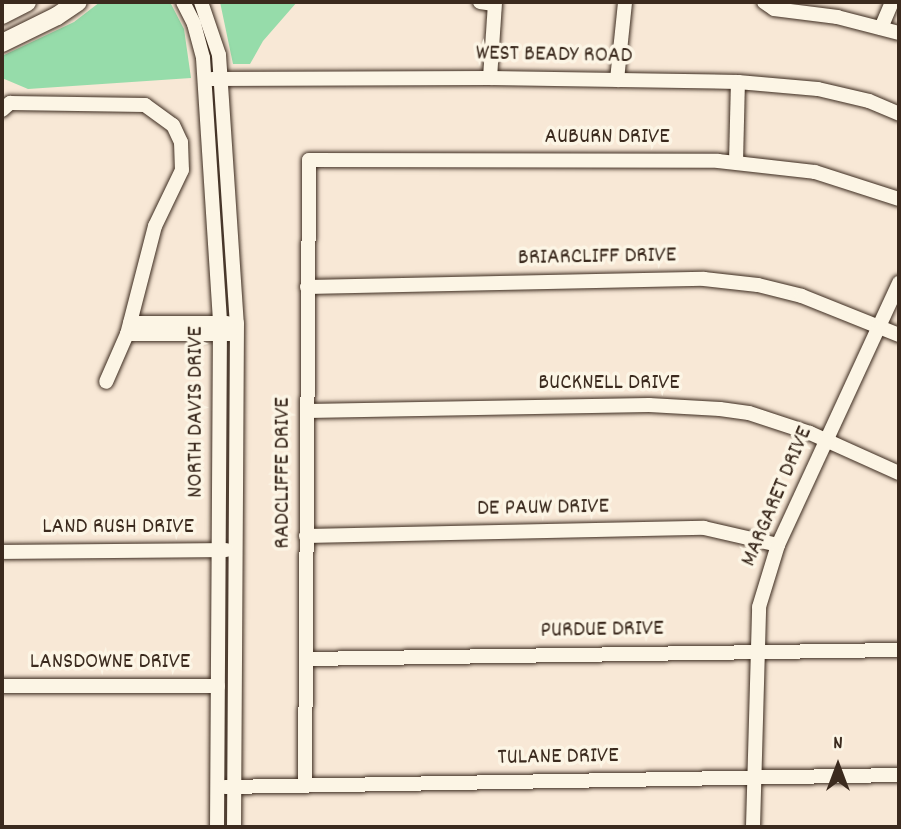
<!DOCTYPE html>
<style>
body{margin:0}
#map{position:relative;width:901px;height:829px;overflow:hidden;background:#f8e8d6;font-family:Dekko,sans-serif}
div>[style]{position:absolute}
.green>*{inset:0;background:#96dcaa}
.roads{filter:drop-shadow(0 0 2px #3b2a1e) drop-shadow(0 0 2px #3b2a1e)}
.minor>*{height:14px;margin:-7px;padding:0 7px;transform-origin:7px;border-radius:7px;background:#fcf5e5}
.major>*{height:18px;margin:-9px;padding:0 9px;transform-origin:9px;border-radius:9px;background:#fcf5e5}
span{translate:-50% -50%;white-space:nowrap;text-align:center;line-height:1.15;-webkit-text-stroke:7px #fcf5e5;paint-order:stroke}
.street-label{font-size:23px;color:#3b2a1e}
.frame{position:absolute;inset:0;border:4px solid #3b2a1e;pointer-events:none}
.north{position:absolute;left:803px;top:731px;width:70px;height:70px;-webkit-text-stroke:5px #fcf5e5;paint-order:stroke;rotate:0deg;font-size:19px;font-weight:700;line-height:28px;text-align:center;color:#3b2a1e}
.north::after{content:'';display:block;margin:auto;width:24px;height:32px;background:#3b2a1e;clip-path:polygon(50% 0,100% 100%,50% 72%,0 100%)}
</style>
<div id="map">
<div class="green">
<i style="clip-path:polygon(100px 2px,170px 2px,184px 29px,191px 78px,28px 89px,2px 78px,2px 56px,74px 22px)"></i>
<i style="clip-path:polygon(220px 2px,297px 2px,263px 41px,250px 64px,233px 64px)"></i>
</div>
<div class="roads">
<div class="minor">
<i style="left:183px;top:2px;width:25px;rotate:63deg"></i>
<i style="left:194px;top:24px;width:35px;rotate:75deg"></i>
<i style="left:203px;top:58px;width:266px;rotate:86.3deg"></i>
<i style="left:220px;top:323px;width:504px;rotate:90.34deg"></i>
<i style="left:201px;top:2px;width:56px;rotate:71.2deg"></i>
<i style="left:219px;top:55px;width:269px;rotate:86.2deg"></i>
<i style="left:237px;top:323px;width:504px;rotate:90.34deg"></i>
<i style="left:480px;top:2px;width:14px;rotate:8deg"></i>
<i style="left:764px;top:2px;width:12px;rotate:35deg"></i>
<i style="left:774px;top:9px;width:64px;rotate:7.2deg"></i>
<i style="left:837px;top:17px;width:64px;rotate:14.5deg"></i>
<i style="left:881px;top:28px;width:28px;rotate:-67deg"></i>
<i style="left:490px;top:78px;width:76px;rotate:-86.2deg"></i>
<i style="left:212px;top:79px;width:278px;rotate:-0.2deg"></i>
<i style="left:490px;top:78px;width:248px;rotate:0.9deg"></i>
<i style="left:738px;top:82px;width:80px;rotate:5deg"></i>
<i style="left:818px;top:89px;width:52px;rotate:13.2deg"></i>
<i style="left:869px;top:101px;width:33px;rotate:23deg"></i>
<i style="left:617px;top:80px;width:78px;rotate:-84.1deg"></i>
<i style="left:2px;top:110px;width:11px;rotate:-41deg"></i>
<i style="left:10px;top:103px;width:135px;rotate:0.8deg"></i>
<i style="left:145px;top:105px;width:34px;rotate:36deg"></i>
<i style="left:173px;top:125px;width:19px;rotate:65deg"></i>
<i style="left:181px;top:142px;width:28px;rotate:88deg"></i>
<i style="left:182px;top:170px;width:62px;rotate:115.7deg"></i>
<i style="left:155px;top:226px;width:112px;rotate:104.5deg"></i>
<i style="left:127px;top:334px;width:52px;rotate:113.6deg"></i>
<i style="left:736px;top:162px;width:80px;rotate:-88.6deg"></i>
<i style="left:307px;top:287px;width:397px;rotate:-1.2deg"></i>
<i style="left:704px;top:279px;width:54px;rotate:6.3deg"></i>
<i style="left:758px;top:285px;width:45px;rotate:14deg"></i>
<i style="left:802px;top:296px;width:105px;rotate:21.9deg"></i>
<i style="left:130px;top:323px;width:97px"></i>
<i style="left:127px;top:334px;width:103px"></i>
<i style="left:307px;top:411px;width:342px;rotate:-1deg"></i>
<i style="left:649px;top:405px;width:71px;rotate:3.2deg"></i>
<i style="left:720px;top:409px;width:29px;rotate:8deg"></i>
<i style="left:749px;top:413px;width:64px;rotate:18.2deg"></i>
<i style="left:810px;top:433px;width:98px;rotate:24.2deg"></i>
<i style="left:306px;top:536px;width:398px;rotate:-1.2deg"></i>
<i style="left:704px;top:528px;width:76px;rotate:12.9deg"></i>
<i style="left:2px;top:552px;width:224px;rotate:-0.5deg"></i>
<i style="left:306px;top:659px;width:593px;rotate:-0.87deg"></i>
<i style="left:2px;top:686px;width:216px"></i>
<i style="left:305px;top:786px;width:626px;rotate:-89.63deg"></i>
<i style="left:309px;top:160px;width:409px;rotate:0.1deg"></i>
<i style="left:718px;top:161px;width:98px;rotate:6.5deg"></i>
<i style="left:815px;top:172px;width:88px;rotate:17.8deg"></i>
<i style="left:225px;top:787px;width:674px;rotate:-1.02deg"></i>
<i style="left:753px;top:827px;width:220px;rotate:-88.4deg"></i>
<i style="left:759px;top:607px;width:65px;rotate:-73deg"></i>
<i style="left:778px;top:545px;width:289px;rotate:-65.2deg"></i>
</div>
<div class="major">
<i style="left:2px;top:15px;width:28px;rotate:-27deg"></i>
<i style="left:2px;top:43px;width:61px;rotate:-26.1deg"></i>
<i style="left:57px;top:16px;width:25px;rotate:-34deg"></i>
</div>
</div>
<div class="street-label">
<span style="left:554px;top:56px;rotate:1deg">WEST BEADY ROAD</span>
<span style="left:607px;top:138px">AUBURN DRIVE</span>
<span style="left:597px;top:258px;rotate:-1deg">BRIARCLIFF DRIVE</span>
<span style="left:609px;top:384px">BUCKNELL DRIVE</span>
<span style="left:197px;top:412px;rotate:-90deg">NORTH DAVIS DRIVE</span>
<span style="left:284px;top:473px;rotate:-90deg">RADCLIFFE DRIVE</span>
<span style="left:778px;top:497px;rotate:-67deg">MARGARET DRIVE</span>
<span style="left:543px;top:509px;rotate:-1deg">DE PAUW DRIVE</span>
<span style="left:118px;top:528px">LAND RUSH DRIVE</span>
<span style="left:602px;top:631px;rotate:-1deg">PURDUE DRIVE</span>
<span style="left:110px;top:663px">LANSDOWNE DRIVE</span>
<span style="left:558px;top:758px;rotate:-1deg">TULANE DRIVE</span>
</div>
<div class="frame"></div>
<div class="north">N</div>
</div>
